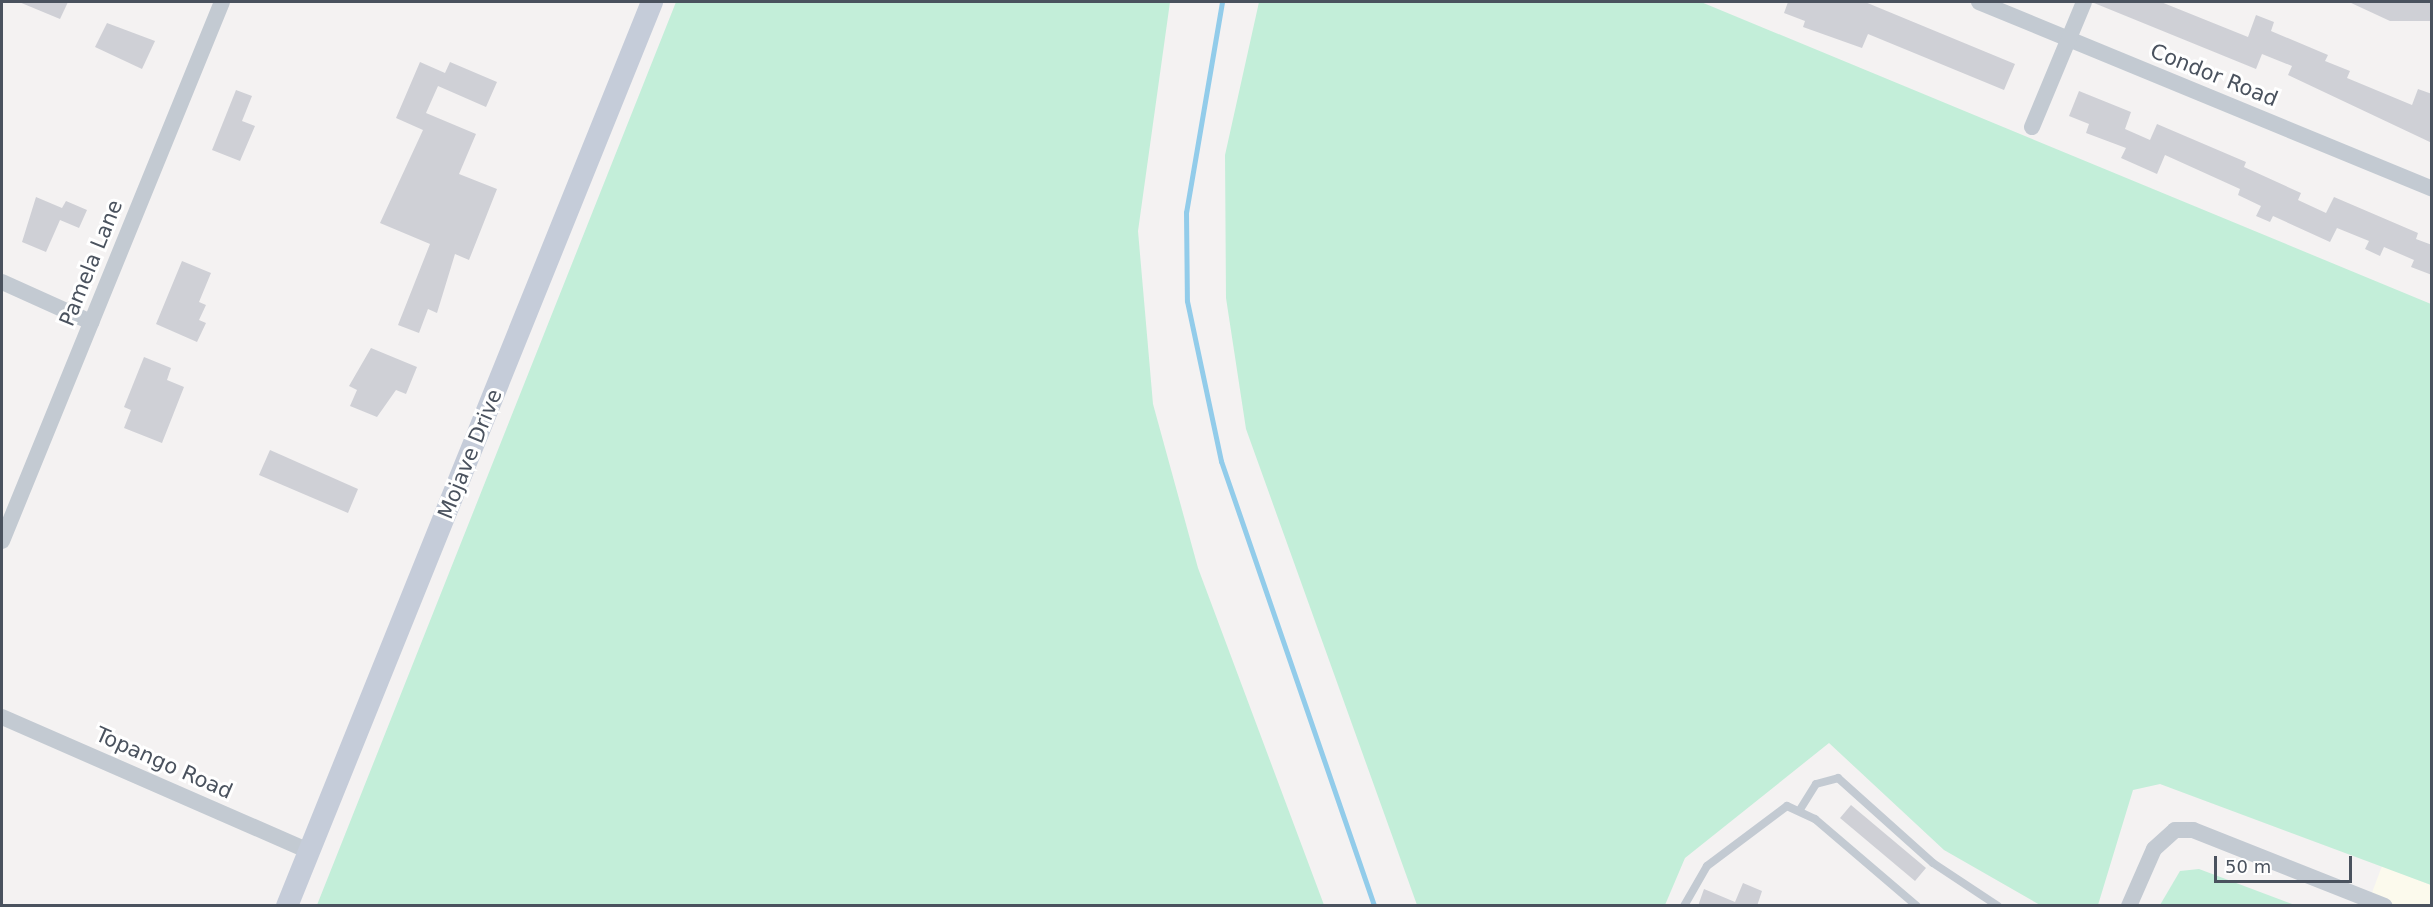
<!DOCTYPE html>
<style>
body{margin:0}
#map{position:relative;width:2433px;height:907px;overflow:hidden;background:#f4f2f2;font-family:"DejaVu Sans",sans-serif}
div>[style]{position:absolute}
.commercial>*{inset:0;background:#fcfaed}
.green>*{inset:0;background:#c3eed9}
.stream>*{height:5px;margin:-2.5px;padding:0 2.5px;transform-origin:2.5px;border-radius:2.5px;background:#92ccea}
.building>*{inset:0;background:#cfd0d6}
.lane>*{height:8px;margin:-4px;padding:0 4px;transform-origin:4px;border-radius:4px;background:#c3cad2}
.street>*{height:16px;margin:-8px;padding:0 8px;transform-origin:8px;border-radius:8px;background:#c3cad2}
.secondary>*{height:22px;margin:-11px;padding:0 11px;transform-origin:11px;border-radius:11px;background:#c5ccd9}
span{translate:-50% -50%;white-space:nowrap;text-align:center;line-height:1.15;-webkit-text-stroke:6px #fff;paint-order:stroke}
.street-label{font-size:21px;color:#4a525e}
.frame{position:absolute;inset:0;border:3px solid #4a525e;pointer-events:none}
.scale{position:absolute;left:2214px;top:856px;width:138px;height:27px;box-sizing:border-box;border:3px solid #4a525e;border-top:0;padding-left:8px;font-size:18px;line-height:21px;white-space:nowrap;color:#4a525e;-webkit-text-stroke:4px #fff;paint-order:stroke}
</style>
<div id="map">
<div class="commercial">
<i style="clip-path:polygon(2382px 866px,2431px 885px,2431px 905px,2367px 906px)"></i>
</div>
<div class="green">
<i style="clip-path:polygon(676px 2px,1170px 2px,1138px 231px,1153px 404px,1198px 568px,1324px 905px,317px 905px)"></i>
<i style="clip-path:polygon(1259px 2px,1701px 2px,2431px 304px,2431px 885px,2160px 784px,2133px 790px,2098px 905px,2040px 905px,1944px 850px,1829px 743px,1685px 858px,1665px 905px,1417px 905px,1246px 429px,1226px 298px,1225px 155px)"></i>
<i style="clip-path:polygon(2199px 869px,2295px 905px,2160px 905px,2180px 871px)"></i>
</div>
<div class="stream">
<i style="left:1222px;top:2px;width:213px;rotate:99.7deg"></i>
<i style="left:1186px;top:212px;width:89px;rotate:89.4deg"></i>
<i style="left:1187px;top:301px;width:164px;rotate:78deg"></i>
<i style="left:1221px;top:461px;width:471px;rotate:71deg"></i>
</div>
<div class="building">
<i style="clip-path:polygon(19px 2px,68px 2px,60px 19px)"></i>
<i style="clip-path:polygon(1788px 2px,1865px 2px,2015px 64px,2004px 90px,1868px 34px,1862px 48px,1803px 27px,1805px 21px,1784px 13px)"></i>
<i style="clip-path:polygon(2349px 2px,2432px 2px,2432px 21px,2390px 21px)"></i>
<i style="clip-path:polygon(2094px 3px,2161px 2px,2248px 37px,2256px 15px,2274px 22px,2271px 31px,2328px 55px,2325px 61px,2350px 71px,2347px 78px,2412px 105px,2418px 89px,2432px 94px,2432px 143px,2288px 75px,2292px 66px,2262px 54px,2256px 69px)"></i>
<i style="clip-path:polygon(107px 23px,155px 41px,142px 69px,95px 47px)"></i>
<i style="clip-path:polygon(420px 62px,445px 73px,450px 62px,497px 82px,486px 107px,438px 86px,426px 113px,476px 134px,459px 174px,497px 189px,469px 260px,455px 254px,437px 313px,428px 309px,419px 333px,398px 325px,430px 244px,380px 223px,423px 130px,396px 118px)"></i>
<i style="clip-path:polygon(236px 90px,252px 96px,242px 121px,255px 126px,240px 161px,212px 150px)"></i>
<i style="clip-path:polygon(2079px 91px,2131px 112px,2125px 129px,2150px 140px,2157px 124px,2246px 162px,2244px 167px,2301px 193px,2298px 200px,2326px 213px,2334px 197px,2418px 233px,2416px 239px,2432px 245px,2432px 275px,2411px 267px,2414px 260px,2384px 247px,2380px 256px,2365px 249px,2369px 241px,2337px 228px,2330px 242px,2273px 216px,2270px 222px,2256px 216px,2261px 206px,2238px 195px,2240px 189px,2165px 155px,2157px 174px,2121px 158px,2126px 148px,2086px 133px,2089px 124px,2069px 116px)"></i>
<i style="clip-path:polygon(36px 197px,62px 208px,66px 201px,87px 210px,79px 228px,60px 220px,46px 252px,22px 242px)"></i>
<i style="clip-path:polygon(182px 261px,211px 273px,199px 302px,206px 305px,199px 320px,206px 323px,197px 342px,156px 324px)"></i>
<i style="clip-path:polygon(371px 348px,417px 367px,406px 394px,396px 390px,377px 417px,350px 406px,357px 390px,349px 386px)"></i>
<i style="clip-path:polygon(144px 357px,171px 368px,167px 380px,184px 387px,162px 443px,124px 428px,131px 410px,124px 407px)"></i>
<i style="clip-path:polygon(270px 450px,358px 489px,348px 513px,259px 475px)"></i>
<i style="clip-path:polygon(1851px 805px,1926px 868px,1915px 881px,1840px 818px)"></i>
<i style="clip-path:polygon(1743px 883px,1762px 891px,1757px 906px,1698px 906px,1704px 889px,1735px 902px)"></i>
</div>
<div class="lane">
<i style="left:1801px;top:808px;width:28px;rotate:-58deg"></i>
<i style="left:1816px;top:784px;width:23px;rotate:-15deg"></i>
<i style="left:1838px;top:778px;width:127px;rotate:41.8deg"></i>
<i style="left:1933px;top:863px;width:78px;rotate:33.5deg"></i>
<i style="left:1684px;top:906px;width:46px;rotate:-60.1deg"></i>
<i style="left:1707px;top:866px;width:100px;rotate:-36.9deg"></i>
<i style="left:1787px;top:806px;width:31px;rotate:25deg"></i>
<i style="left:1815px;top:819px;width:134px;rotate:40.5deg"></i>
</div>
<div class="street">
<i style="left:1979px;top:2px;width:490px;rotate:22.4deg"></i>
<i style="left:2032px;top:127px;width:135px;rotate:-67.4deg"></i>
<i style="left:2px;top:282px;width:98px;rotate:24.2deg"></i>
<i style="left:2px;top:541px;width:582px;rotate:-67.8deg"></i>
<i style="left:2px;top:717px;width:335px;rotate:23.6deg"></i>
<i style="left:2129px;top:906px;width:62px;rotate:-66.3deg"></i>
<i style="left:2154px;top:849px;width:28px;rotate:-42deg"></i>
<i style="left:2175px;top:830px;width:18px"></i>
<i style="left:2193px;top:830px;width:206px;rotate:21.6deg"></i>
</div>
<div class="secondary">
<i style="left:287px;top:906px;width:975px;rotate:-68.01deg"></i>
</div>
<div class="street-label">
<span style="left:2214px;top:75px;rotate:22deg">Condor Road</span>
<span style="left:91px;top:263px;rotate:-68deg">Pamela Lane</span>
<span style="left:470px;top:454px;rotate:-68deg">Mojave Drive</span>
<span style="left:164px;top:763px;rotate:24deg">Topango Road</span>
</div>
<div class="frame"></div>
<div class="scale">50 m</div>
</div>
